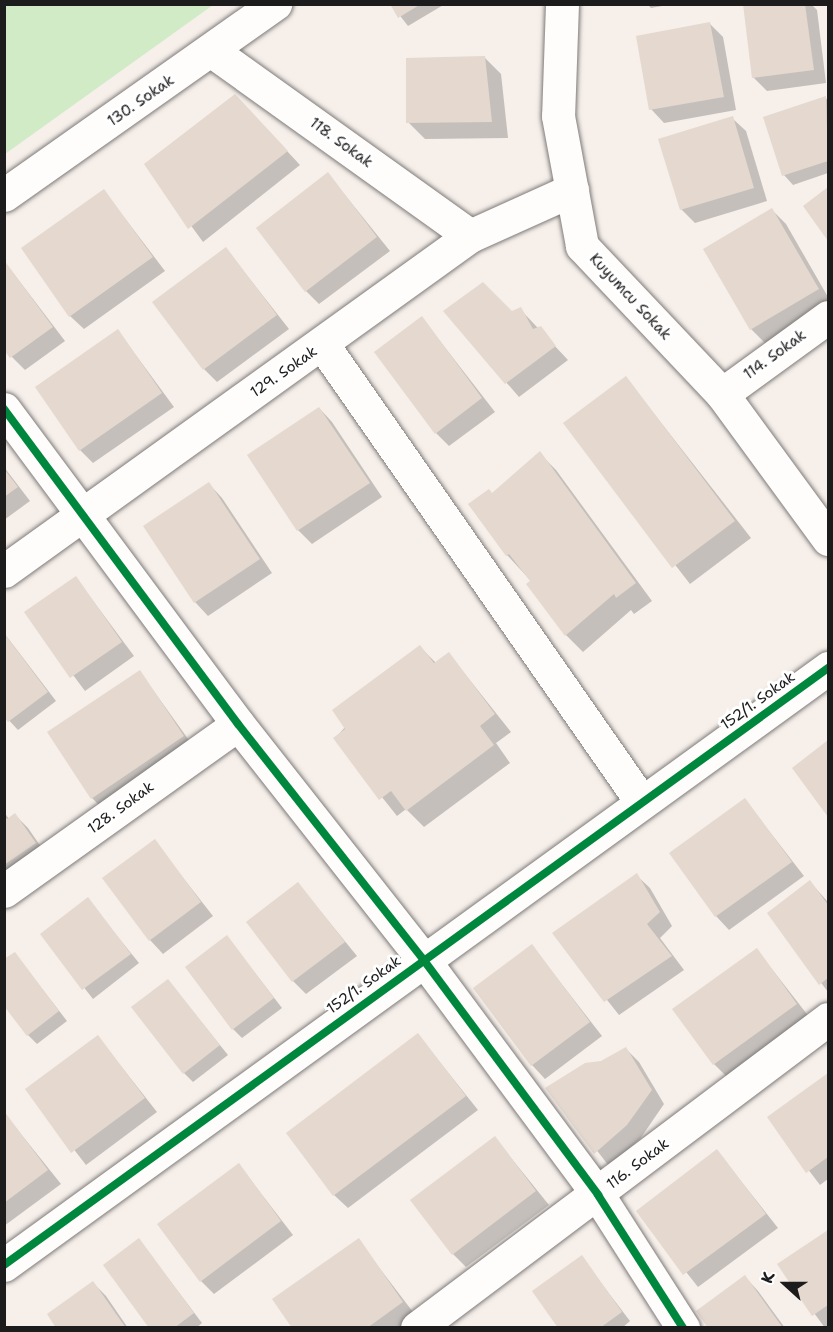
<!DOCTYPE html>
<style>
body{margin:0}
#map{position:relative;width:833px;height:1332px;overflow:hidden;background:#f6efea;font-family:"Shantell Sans",sans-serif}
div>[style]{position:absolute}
.green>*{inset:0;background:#d0ebc6}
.shadow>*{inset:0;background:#0003}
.building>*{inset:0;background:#e4d8cf}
.roads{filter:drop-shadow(0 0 2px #7e7b79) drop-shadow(0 0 2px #7e7b79)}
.minor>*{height:33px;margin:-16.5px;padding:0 16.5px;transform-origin:16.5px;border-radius:16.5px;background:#fefdfc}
.cycleway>*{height:8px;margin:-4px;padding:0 4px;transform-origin:4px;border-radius:4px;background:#00873e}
span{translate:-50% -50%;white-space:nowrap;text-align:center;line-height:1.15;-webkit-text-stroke:6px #fff;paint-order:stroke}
.street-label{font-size:15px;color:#1c1c1c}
.frame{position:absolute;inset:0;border:6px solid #1c1c1c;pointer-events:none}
.north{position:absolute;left:755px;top:1254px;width:60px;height:60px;-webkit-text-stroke:4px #fff;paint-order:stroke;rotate:291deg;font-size:16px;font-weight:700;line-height:24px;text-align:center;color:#1c1c1c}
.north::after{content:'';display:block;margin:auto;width:21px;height:27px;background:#1c1c1c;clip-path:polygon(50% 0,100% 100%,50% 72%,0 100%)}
</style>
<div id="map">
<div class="green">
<i style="clip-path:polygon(5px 4px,213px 4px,213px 5px,5px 154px)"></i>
</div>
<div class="shadow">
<i style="clip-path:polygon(391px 4px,445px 4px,408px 26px)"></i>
<i style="clip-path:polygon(647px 4px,673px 4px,651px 8px)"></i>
<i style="clip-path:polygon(748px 4px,811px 4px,817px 10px,826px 83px,767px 91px,754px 78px)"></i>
<i style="clip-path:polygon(710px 24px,723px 37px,736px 110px,664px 123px,651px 109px)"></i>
<i style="clip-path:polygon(484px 57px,501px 74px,508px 138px,425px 139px,408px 122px)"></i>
<i style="clip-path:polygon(825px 97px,828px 101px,828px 173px,793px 185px,784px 175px,765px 118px)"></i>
<i style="clip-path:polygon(248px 109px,300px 165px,203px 242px,146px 164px)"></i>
<i style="clip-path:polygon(732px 118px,746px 131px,767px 201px,695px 223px,681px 209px)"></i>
<i style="clip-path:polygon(328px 174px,390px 251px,319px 304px,306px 291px)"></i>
<i style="clip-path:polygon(828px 189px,828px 238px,805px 207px)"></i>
<i style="clip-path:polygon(104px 191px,165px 271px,84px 329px,70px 316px)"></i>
<i style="clip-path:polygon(772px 210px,786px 224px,828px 297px,828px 305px,765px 343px,751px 329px,705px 250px)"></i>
<i style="clip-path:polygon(226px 249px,289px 329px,217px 382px,204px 369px)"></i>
<i style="clip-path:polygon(4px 261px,65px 341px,25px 370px,12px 357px)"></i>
<i style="clip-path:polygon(520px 309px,568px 360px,519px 397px,445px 312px,512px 313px)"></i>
<i style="clip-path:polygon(422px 318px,495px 412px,449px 446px,436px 433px)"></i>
<i style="clip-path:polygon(118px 331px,174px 407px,93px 463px,80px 450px)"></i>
<i style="clip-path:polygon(626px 378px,751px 538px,690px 584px,565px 423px)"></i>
<i style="clip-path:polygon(319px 408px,332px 422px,382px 497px,312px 544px,298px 530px,249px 455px)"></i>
<i style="clip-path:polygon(539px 453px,556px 470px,652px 601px,634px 614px,631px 610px,583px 652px,566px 635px,532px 582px,507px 555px,492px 494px)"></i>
<i style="clip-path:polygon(4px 467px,30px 501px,4px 520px)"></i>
<i style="clip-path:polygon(209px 484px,222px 498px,272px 573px,208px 616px,195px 602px)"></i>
<i style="clip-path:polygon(76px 578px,134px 656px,85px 691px,26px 612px)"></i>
<i style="clip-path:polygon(4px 633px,56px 701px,18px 730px,4px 715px)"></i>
<i style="clip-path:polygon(420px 647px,436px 663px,449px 654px,511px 732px,496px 743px,510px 763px,424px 827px,406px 809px,397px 816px,335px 738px)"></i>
<i style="clip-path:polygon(140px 672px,196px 750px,105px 811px,92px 798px)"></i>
<i style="clip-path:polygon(828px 742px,828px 815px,794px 768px)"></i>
<i style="clip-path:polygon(745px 800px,804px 876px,729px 930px,716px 916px)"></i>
<i style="clip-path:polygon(4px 812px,9px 819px,15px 815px,28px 828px,48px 857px,4px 888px)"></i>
<i style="clip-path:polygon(154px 841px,213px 916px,163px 954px,150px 940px)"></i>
<i style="clip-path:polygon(636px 875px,650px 888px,672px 926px,660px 938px,684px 970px,619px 1015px,554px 933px)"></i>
<i style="clip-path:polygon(810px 882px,828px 902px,828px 992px,769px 913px)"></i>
<i style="clip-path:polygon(298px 884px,357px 956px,306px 994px,293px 981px)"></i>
<i style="clip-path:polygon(87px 899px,139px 963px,93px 999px,42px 934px)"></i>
<i style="clip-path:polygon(227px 937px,282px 1008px,242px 1038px,233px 1029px)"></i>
<i style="clip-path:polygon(532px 946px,602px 1036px,545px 1079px,532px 1065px)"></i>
<i style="clip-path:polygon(757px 950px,810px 1018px,727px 1077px,714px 1064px)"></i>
<i style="clip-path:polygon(15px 954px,67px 1021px,37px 1044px,28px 1035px)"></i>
<i style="clip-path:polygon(168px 981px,228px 1055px,193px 1082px,184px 1073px)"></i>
<i style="clip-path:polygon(418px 1035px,478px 1110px,348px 1208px,334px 1195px)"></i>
<i style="clip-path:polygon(98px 1037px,157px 1112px,86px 1165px,27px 1089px)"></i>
<i style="clip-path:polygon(626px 1049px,639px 1062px,664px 1104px,640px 1139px,609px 1166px,548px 1088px)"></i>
<i style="clip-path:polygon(828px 1075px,828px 1179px,820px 1185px,769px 1118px)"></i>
<i style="clip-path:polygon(4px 1113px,61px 1184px,4px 1226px)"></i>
<i style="clip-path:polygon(495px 1138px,549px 1205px,466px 1267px,453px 1254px)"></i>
<i style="clip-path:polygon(717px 1151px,778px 1228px,698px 1287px,638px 1211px)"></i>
<i style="clip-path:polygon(239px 1165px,293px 1235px,214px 1294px,201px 1281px)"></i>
<i style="clip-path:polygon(828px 1231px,828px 1327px,825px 1328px,779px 1265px)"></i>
<i style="clip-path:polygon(139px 1240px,202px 1323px,196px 1328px,150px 1328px)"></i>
<i style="clip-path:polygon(358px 1240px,416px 1316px,400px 1328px,294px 1328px)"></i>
<i style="clip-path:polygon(581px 1257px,630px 1321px,622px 1328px,560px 1328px)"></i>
<i style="clip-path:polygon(745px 1277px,758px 1291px,785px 1328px,710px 1328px)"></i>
<i style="clip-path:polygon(93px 1283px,106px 1296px,128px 1328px,58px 1328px)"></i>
</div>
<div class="building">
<i style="clip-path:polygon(390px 4px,421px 4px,398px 18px)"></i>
<i style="clip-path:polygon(743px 4px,805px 4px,814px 70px,752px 78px)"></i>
<i style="clip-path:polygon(710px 22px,724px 97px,649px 110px,636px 36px)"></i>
<i style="clip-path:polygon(485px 56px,492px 122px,406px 123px,406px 58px)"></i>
<i style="clip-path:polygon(235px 94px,288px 151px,188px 229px,144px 164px)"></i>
<i style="clip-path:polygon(826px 96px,828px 161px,782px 176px,763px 117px)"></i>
<i style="clip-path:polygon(733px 116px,754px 188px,680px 210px,658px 139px)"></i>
<i style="clip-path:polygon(328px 172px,377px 237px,305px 292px,256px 228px)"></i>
<i style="clip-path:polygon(828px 187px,828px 241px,803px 206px)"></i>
<i style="clip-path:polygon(104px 189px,153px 257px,69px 317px,21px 248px)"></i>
<i style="clip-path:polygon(772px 208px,819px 289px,750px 330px,703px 249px)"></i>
<i style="clip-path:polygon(226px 247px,277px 315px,203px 370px,152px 302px)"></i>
<i style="clip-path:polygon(4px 260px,53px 327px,10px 358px,4px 350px)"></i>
<i style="clip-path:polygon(483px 282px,512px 311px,521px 307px,533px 329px,541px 326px,556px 346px,505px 384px,443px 311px)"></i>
<i style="clip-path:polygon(422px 316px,482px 398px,435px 434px,374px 352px)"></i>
<i style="clip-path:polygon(118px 329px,162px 393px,79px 451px,35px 387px)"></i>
<i style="clip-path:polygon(626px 376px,735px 521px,672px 568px,563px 423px)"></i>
<i style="clip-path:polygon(319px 407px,370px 483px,297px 531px,247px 455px)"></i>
<i style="clip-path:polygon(540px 451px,636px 583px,616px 598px,614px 594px,565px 636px,526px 584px,530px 581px,509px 554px,506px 556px,468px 504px,489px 489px,492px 493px)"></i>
<i style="clip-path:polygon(4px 469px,18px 487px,4px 497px)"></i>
<i style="clip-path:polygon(209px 482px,260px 559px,194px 603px,143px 526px)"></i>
<i style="clip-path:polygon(76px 576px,122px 642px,70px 678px,24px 612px)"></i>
<i style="clip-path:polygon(4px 633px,48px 692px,8px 722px,4px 717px)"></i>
<i style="clip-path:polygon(420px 645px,434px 663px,449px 652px,495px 714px,480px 726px,494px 745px,406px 811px,391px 791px,379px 800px,333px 738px,345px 729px,332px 710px)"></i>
<i style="clip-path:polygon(140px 670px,184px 736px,91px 799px,47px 732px)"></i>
<i style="clip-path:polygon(828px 740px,828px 817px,792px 768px)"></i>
<i style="clip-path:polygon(745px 798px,792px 862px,715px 917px,669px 853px)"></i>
<i style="clip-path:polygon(15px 813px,36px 843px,4px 865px,4px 816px,7px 819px)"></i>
<i style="clip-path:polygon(155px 839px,201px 902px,149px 941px,102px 878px)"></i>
<i style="clip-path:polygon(637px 873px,660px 912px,647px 924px,672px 956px,604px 1002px,552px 933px)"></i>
<i style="clip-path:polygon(810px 880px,828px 905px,828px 978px,819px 985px,767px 913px)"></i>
<i style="clip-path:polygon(298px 882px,345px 942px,292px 982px,246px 922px)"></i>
<i style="clip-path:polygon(88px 897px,131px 954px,82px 990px,40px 934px)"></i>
<i style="clip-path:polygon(227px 935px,274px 998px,232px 1030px,185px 967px)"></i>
<i style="clip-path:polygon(532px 944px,590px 1022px,531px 1066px,473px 988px)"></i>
<i style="clip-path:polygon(757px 948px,797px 1004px,713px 1065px,672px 1009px)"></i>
<i style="clip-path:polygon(15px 952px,59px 1011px,27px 1036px,4px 1006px,4px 959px)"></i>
<i style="clip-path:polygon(168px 979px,220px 1045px,183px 1074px,131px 1007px)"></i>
<i style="clip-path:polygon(418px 1033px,466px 1096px,333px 1196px,286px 1133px)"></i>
<i style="clip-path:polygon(98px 1035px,145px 1098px,71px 1153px,25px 1089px)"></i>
<i style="clip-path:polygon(626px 1047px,652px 1090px,627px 1125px,594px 1154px,545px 1088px,585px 1063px,601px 1061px)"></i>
<i style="clip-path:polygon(828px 1073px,828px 1157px,806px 1173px,767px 1117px)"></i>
<i style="clip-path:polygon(4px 1111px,48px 1170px,4px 1203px)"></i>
<i style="clip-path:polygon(495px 1136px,536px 1191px,452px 1255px,410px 1200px)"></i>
<i style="clip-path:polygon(717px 1149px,766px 1214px,683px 1275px,636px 1211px)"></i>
<i style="clip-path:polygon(239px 1163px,281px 1221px,200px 1282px,157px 1224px)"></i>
<i style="clip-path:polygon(828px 1230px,828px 1305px,812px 1316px,777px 1264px)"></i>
<i style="clip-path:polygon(139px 1238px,194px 1313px,174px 1328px,149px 1328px,103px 1265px)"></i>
<i style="clip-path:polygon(359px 1238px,403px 1302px,367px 1328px,292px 1328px,272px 1299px)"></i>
<i style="clip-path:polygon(582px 1255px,622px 1312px,600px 1328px,558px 1328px,532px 1291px)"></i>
<i style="clip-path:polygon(745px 1275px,783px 1328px,708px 1328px,696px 1311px)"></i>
<i style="clip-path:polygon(93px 1281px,126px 1328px,56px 1328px,47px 1314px)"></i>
</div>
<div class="roads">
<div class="minor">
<i style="left:562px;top:4px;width:112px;rotate:92deg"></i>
<i style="left:558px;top:116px;width:132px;rotate:79.5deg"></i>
<i style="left:582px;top:246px;width:204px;rotate:46.6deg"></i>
<i style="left:722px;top:394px;width:180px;rotate:53.8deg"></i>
<i style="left:212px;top:51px;width:317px;rotate:35.6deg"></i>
<i style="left:4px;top:195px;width:332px;rotate:-35.2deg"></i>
<i style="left:323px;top:345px;width:556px;rotate:55.11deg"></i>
<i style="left:722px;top:394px;width:131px;rotate:-36deg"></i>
<i style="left:4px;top:409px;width:392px;rotate:53.4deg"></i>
<i style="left:238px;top:724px;width:299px;rotate:51.8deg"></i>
<i style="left:423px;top:959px;width:294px;rotate:53.4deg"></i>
<i style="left:598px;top:1195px;width:158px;rotate:57.4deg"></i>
<i style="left:4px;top:571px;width:574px;rotate:-35.71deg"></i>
<i style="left:470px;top:236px;width:112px;rotate:-24.3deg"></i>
<i style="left:4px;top:891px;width:287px;rotate:-35.5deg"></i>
<i style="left:4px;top:1265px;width:1018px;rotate:-35.92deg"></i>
<i style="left:417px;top:1328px;width:514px;rotate:-36.94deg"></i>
</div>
</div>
<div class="cycleway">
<i style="left:4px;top:409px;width:392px;rotate:53.4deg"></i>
<i style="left:238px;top:724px;width:299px;rotate:51.8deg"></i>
<i style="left:423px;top:959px;width:294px;rotate:53.4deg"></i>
<i style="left:598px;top:1195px;width:158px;rotate:57.4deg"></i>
<i style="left:4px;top:1265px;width:1018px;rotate:-35.92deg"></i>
</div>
<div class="street-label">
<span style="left:141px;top:101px;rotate:-35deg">130. Sokak</span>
<span style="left:341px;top:143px;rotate:36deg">118. Sokak</span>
<span style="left:630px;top:297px;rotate:47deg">Kuyumcu Sokak</span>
<span style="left:775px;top:355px;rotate:-36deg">114. Sokak</span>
<span style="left:284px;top:372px;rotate:-35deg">129. Sokak</span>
<span style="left:758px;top:701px;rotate:-36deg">152/1. Sokak</span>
<span style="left:121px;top:808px;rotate:-36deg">128. Sokak</span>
<span style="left:364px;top:985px;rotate:-36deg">152/1. Sokak</span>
<span style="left:638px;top:1164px;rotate:-37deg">116. Sokak</span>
</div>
<div class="frame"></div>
<div class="north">K</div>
</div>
